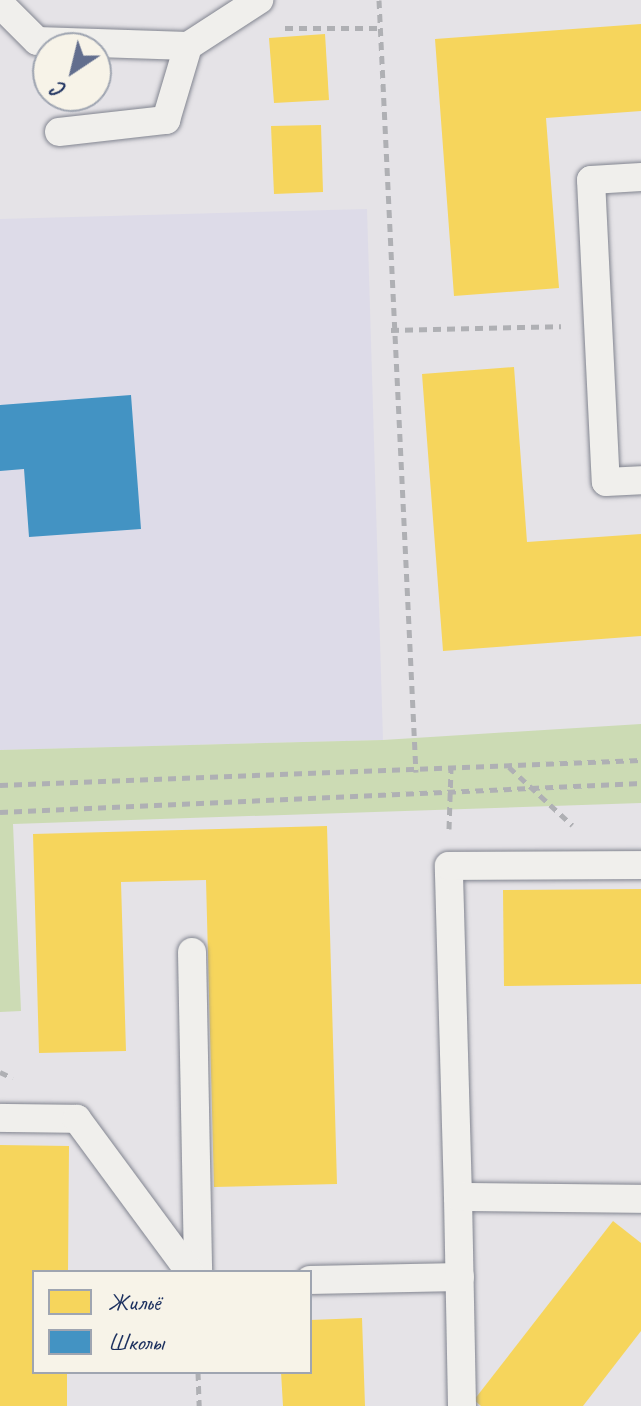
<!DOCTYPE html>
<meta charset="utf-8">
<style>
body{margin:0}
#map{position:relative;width:641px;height:1406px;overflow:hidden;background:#e5e3e7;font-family:Caveat,sans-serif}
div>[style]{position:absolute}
.built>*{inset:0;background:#dddbe8}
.green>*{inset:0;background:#ccdbb4}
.homes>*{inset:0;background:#f6d55c}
.schools>*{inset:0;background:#4393c3}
.path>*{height:5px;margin-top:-2.5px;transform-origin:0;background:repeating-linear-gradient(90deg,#afb0b4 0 8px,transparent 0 14px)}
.roads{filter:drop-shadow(0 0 2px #828590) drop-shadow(0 0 2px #828590)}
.service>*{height:28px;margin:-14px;padding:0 14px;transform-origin:14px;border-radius:14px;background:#f0efec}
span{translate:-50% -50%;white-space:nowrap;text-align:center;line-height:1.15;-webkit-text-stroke:8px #f7f3e8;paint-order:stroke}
.legend{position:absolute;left:32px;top:1270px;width:280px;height:104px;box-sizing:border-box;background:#f7f3e8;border:2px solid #9fa5b1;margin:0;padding:10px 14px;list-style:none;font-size:24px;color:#1b2f5e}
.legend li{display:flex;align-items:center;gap:16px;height:40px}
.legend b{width:40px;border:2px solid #9fa5b1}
.north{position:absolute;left:32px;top:32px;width:80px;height:80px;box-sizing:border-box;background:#f7f3e8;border:2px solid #9fa5b1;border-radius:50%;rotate:215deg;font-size:22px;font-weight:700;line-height:32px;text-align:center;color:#1b2f5e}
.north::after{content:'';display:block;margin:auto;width:28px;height:36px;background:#626e8e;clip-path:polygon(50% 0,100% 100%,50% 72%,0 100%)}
</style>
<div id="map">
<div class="built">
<i style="clip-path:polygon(367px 209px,383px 740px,0 750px,0 219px)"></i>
</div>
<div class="green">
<i style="clip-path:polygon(641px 724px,641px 803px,13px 824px,21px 1011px,0 1012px,0 750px,383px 740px)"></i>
</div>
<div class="homes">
<i style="clip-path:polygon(641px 24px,641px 111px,546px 118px,559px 288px,454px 296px,435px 39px)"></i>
<i style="clip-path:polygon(325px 34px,329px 100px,274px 103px,269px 38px)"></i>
<i style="clip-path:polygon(321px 125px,323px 192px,274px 194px,271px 126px)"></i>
<i style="clip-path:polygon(514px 367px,527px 542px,641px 534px,641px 636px,443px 651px,422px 374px)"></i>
<i style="clip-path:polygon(327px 826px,337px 1184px,214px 1187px,206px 880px,121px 882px,126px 1051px,39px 1053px,33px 834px)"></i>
<i style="clip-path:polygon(641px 889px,641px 984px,504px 986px,503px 890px)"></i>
<i style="clip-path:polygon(0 1145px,69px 1146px,68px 1272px,34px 1272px,34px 1372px,67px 1372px,67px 1406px,0 1406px)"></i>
<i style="clip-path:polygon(613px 1221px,641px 1243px,641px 1331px,583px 1406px,481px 1406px,474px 1400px)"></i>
<i style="clip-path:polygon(362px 1318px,365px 1406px,283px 1406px,281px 1372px,310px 1372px,310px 1320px)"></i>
</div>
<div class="schools">
<i style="clip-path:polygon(131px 395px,141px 529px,29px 537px,24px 469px,0 471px,0 405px)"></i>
</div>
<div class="path">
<i style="left:379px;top:0;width:773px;rotate:87.26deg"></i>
<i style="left:285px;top:28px;width:95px"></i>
<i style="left:391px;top:330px;width:170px;rotate:-1.3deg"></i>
<i style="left:509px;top:767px;width:86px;rotate:42.6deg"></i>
<i style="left:0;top:785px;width:641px;rotate:-2.23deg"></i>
<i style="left:0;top:812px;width:642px;rotate:-2.59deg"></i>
<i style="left:449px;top:829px;width:60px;rotate:-88.1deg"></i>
<i style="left:0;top:1072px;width:14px;rotate:25deg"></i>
<i style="left:198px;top:1372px;width:34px;rotate:88deg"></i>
</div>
<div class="roads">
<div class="service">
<i style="left:0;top:4px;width:52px;rotate:45deg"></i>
<i style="left:37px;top:41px;width:151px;rotate:1.9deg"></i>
<i style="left:188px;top:46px;width:85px;rotate:-32.9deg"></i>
<i style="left:59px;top:132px;width:108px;rotate:-6.4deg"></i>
<i style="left:166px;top:120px;width:77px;rotate:-73.4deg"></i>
<i style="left:641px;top:177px;width:50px;rotate:176.6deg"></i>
<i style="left:591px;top:180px;width:302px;rotate:87.2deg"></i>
<i style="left:606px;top:482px;width:35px;rotate:-3deg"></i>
<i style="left:192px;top:952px;width:320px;rotate:88.9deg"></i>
<i style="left:0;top:1118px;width:77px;rotate:0.7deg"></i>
<i style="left:77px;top:1119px;width:190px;rotate:53.6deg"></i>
<i style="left:458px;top:1197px;width:331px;rotate:-91.6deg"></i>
<i style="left:449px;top:866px;width:192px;rotate:-0.3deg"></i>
<i style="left:310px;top:1280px;width:150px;rotate:-1.1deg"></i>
<i style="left:462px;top:1406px;width:209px;rotate:-91.1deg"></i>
<i style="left:458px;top:1197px;width:183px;rotate:0.6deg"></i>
</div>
</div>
<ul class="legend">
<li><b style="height:22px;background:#f6d55c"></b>Жильё</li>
<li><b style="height:22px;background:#4393c3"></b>Школы</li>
</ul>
<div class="north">С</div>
</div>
